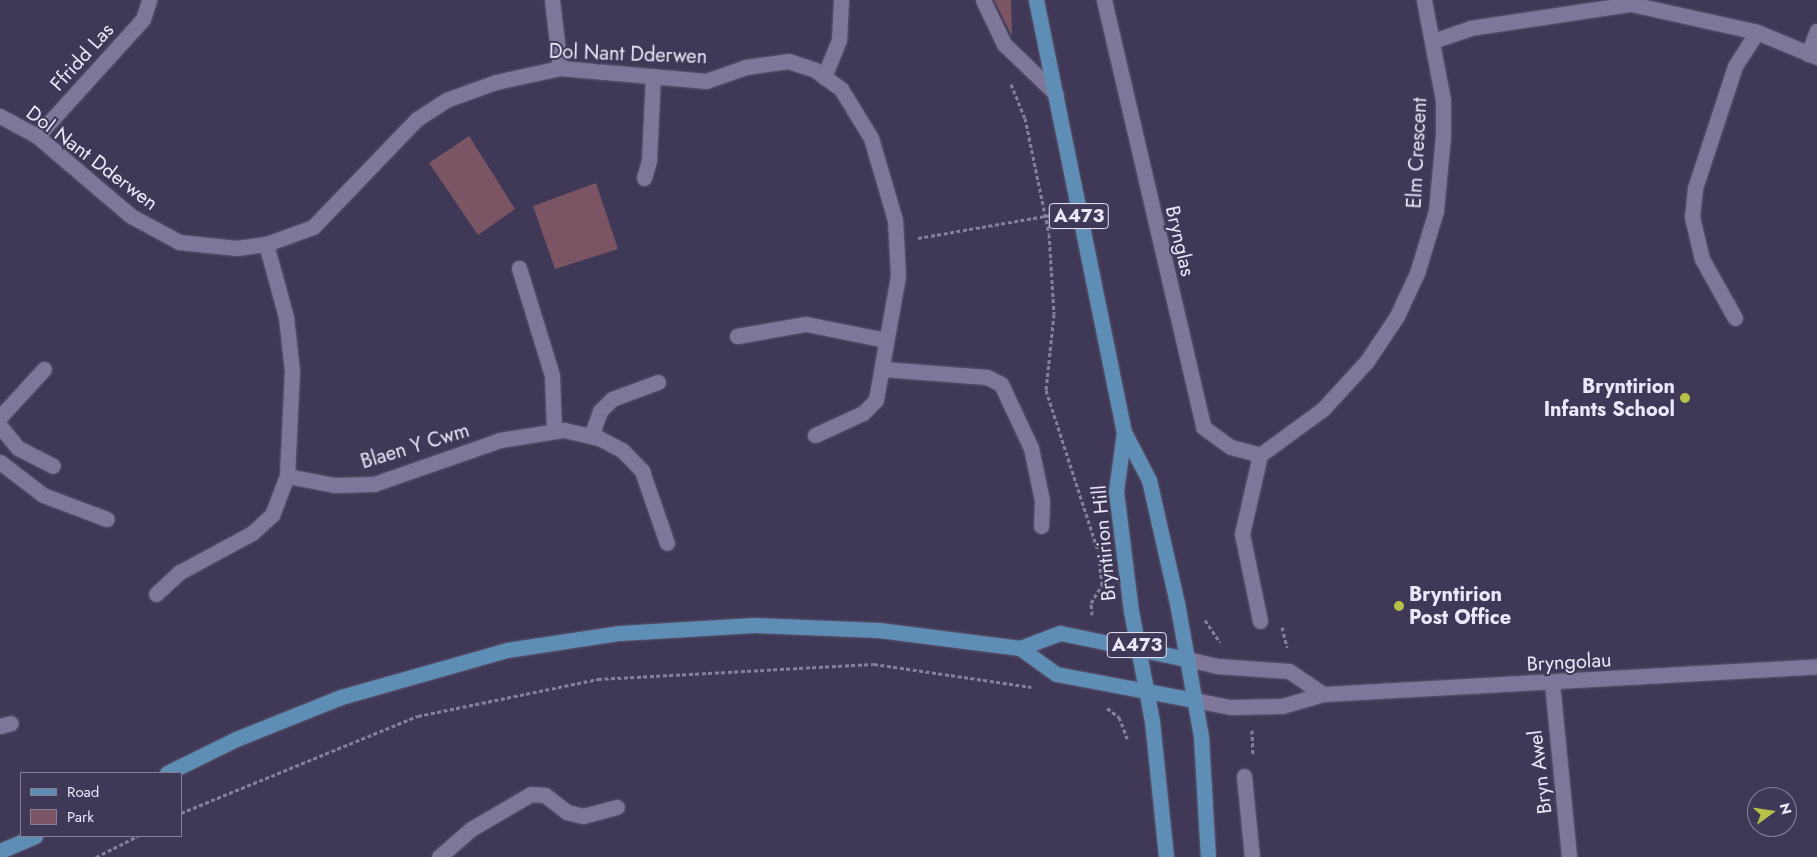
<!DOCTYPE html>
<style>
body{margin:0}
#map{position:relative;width:1817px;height:857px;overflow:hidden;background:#3f3957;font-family:Jost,sans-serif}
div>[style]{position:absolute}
.green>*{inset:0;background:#7c5564}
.path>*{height:3px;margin-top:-1.5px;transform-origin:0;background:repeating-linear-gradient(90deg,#86819a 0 4px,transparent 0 6.5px)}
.roads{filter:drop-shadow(0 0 1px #5d5871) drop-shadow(0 0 1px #5d5871)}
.minor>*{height:15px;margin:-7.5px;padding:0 7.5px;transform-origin:7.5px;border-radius:7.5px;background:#7e7799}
.major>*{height:15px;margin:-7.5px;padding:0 7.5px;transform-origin:7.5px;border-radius:7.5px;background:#5e8eb6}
.dots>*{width:14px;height:14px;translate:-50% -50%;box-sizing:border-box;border:2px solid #3f3957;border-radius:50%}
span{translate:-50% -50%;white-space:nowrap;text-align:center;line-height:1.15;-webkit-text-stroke:4px #3f3957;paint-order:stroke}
.shield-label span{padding:1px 4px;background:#3f3957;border:1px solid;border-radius:4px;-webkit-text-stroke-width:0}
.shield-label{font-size:19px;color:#ece8fb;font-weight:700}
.street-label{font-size:20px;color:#ece8fb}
.poi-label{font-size:20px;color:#ece8fb;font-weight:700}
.right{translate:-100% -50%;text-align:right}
.left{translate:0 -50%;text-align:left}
.legend{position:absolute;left:20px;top:772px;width:162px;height:65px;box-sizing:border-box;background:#3f3957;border:1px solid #847f99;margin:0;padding:6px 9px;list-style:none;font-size:15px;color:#ece8fb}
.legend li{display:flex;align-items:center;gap:10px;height:25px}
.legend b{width:25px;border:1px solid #847f99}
.north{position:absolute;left:1747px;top:787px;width:50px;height:50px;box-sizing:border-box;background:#3f3957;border:1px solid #847f99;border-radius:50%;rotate:76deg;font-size:14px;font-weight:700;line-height:20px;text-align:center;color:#ece8fb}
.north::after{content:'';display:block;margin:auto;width:18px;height:22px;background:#b7c148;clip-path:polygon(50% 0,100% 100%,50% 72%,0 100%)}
</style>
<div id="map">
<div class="green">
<i style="clip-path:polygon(994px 0,1011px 0,1012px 36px)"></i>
<i style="clip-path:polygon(469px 136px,515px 209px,478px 235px,429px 163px)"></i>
<i style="clip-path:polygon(596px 183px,618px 249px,555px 269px,533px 206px)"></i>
</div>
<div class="path">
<i style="left:1011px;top:84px;width:37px;rotate:68deg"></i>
<i style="left:1025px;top:118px;width:118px;rotate:78.3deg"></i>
<i style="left:1049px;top:234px;width:80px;rotate:86.4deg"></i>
<i style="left:1054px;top:314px;width:76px;rotate:96deg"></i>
<i style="left:1046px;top:390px;width:169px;rotate:72.1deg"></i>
<i style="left:918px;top:238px;width:141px;rotate:-9.8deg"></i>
<i style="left:1092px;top:615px;width:12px;rotate:-95deg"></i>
<i style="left:1091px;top:603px;width:21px;rotate:-59deg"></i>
<i style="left:1102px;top:585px;width:25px;rotate:-97deg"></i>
<i style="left:1205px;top:620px;width:27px;rotate:56deg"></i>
<i style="left:1282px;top:627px;width:21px;rotate:76deg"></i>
<i style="left:1107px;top:708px;width:15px;rotate:37deg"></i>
<i style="left:1119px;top:717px;width:26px;rotate:69deg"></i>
<i style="left:1252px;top:730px;width:25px;rotate:88deg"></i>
<i style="left:181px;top:813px;width:256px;rotate:-22.3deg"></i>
<i style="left:418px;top:716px;width:184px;rotate:-11.6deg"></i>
<i style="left:598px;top:679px;width:276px;rotate:-3.1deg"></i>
<i style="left:874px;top:664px;width:159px;rotate:8.3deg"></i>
<i style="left:96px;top:857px;width:47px;rotate:-26.6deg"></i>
</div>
<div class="roads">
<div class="minor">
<i style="left:552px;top:0;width:68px;rotate:83.3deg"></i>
<i style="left:983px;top:0;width:49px;rotate:64.5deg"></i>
<i style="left:1004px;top:44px;width:72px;rotate:43.9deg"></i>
<i style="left:1104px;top:0;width:438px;rotate:76.9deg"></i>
<i style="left:1203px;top:427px;width:34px;rotate:36deg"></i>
<i style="left:1231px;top:447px;width:30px;rotate:15deg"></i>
<i style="left:1433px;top:41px;width:39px;rotate:-19deg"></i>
<i style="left:1470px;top:28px;width:163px;rotate:-8.5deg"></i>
<i style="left:1631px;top:4px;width:129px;rotate:12.5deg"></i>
<i style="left:1757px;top:32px;width:65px;rotate:22.6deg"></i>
<i style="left:1808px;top:54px;width:25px;rotate:-69deg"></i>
<i style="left:824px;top:77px;width:40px;rotate:-68deg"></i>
<i style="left:839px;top:40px;width:40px;rotate:-87.1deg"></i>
<i style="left:0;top:116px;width:42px;rotate:28.4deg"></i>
<i style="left:37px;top:136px;width:123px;rotate:40.4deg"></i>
<i style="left:131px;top:216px;width:55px;rotate:28.4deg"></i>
<i style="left:179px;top:242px;width:58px;rotate:5.9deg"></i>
<i style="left:237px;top:248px;width:29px;rotate:-8deg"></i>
<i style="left:266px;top:244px;width:50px;rotate:-19.9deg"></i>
<i style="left:313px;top:227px;width:150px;rotate:-46.1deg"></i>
<i style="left:417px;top:119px;width:35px;rotate:-33deg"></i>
<i style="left:446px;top:100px;width:53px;rotate:-19.8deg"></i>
<i style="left:496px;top:82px;width:66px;rotate:-12.3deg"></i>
<i style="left:560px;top:68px;width:147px;rotate:5.1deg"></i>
<i style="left:706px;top:81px;width:42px;rotate:-19.3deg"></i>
<i style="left:746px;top:67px;width:42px;rotate:-8.1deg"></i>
<i style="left:788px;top:61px;width:28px;rotate:18deg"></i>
<i style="left:815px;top:70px;width:32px;rotate:36deg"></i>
<i style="left:841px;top:89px;width:57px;rotate:58.5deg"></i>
<i style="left:871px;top:138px;width:85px;rotate:73.7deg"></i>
<i style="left:895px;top:220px;width:56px;rotate:86.9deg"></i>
<i style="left:898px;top:276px;width:126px;rotate:100.1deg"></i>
<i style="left:876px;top:400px;width:18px;rotate:135deg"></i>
<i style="left:863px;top:413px;width:53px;rotate:155.4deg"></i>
<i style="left:37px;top:136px;width:158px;rotate:-47.8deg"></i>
<i style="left:143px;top:19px;width:20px;rotate:-72deg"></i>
<i style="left:644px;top:178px;width:19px;rotate:-74deg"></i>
<i style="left:649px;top:160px;width:84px;rotate:-87.3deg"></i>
<i style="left:519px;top:268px;width:112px;rotate:72.9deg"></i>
<i style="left:552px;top:375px;width:56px;rotate:88deg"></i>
<i style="left:1735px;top:318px;width:68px;rotate:-119.2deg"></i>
<i style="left:1702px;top:259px;width:43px;rotate:-103.4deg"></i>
<i style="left:1692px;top:217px;width:29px;rotate:-84deg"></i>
<i style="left:1695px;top:188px;width:128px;rotate:-71.8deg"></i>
<i style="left:1735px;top:66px;width:40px;rotate:-57.1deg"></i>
<i style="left:737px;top:336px;width:70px;rotate:-9.9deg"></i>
<i style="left:806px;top:324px;width:82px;rotate:11.3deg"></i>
<i style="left:883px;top:369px;width:104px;rotate:4.4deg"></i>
<i style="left:987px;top:377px;width:16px;rotate:27deg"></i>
<i style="left:1001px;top:384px;width:71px;rotate:64.9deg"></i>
<i style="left:1031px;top:448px;width:53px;rotate:78.1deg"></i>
<i style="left:1042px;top:500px;width:26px;rotate:92deg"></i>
<i style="left:0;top:417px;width:65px;rotate:-47.5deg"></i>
<i style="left:0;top:426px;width:28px;rotate:51deg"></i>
<i style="left:18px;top:448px;width:39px;rotate:27deg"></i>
<i style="left:591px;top:436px;width:27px;rotate:-70deg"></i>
<i style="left:600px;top:411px;width:17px;rotate:-45deg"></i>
<i style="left:612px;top:399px;width:49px;rotate:-20.3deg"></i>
<i style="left:1260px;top:455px;width:78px;rotate:-36.1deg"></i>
<i style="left:1323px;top:409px;width:65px;rotate:-47.5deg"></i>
<i style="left:1367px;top:361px;width:54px;rotate:-56.3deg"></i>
<i style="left:1397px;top:316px;width:47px;rotate:-65.1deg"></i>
<i style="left:1417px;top:273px;width:65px;rotate:-73deg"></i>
<i style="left:1436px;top:211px;width:76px;rotate:-84.7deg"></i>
<i style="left:1443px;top:135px;width:35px;rotate:-90deg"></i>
<i style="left:1443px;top:100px;width:102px;rotate:-100.8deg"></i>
<i style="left:0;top:462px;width:54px;rotate:37.5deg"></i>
<i style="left:43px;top:495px;width:68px;rotate:20.6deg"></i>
<i style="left:287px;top:476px;width:48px;rotate:10.8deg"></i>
<i style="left:334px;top:485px;width:40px;rotate:-1.4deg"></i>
<i style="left:374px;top:484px;width:133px;rotate:-19.2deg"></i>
<i style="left:500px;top:440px;width:65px;rotate:-8.9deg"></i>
<i style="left:564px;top:430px;width:36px;rotate:13deg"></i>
<i style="left:599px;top:438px;width:27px;rotate:28deg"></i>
<i style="left:623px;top:451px;width:28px;rotate:46deg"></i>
<i style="left:642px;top:471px;width:76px;rotate:70.9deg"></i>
<i style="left:156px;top:594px;width:33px;rotate:-43deg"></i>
<i style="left:180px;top:572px;width:82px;rotate:-28.4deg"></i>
<i style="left:252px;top:533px;width:27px;rotate:-42deg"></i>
<i style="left:272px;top:515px;width:42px;rotate:-69deg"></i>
<i style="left:287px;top:476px;width:105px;rotate:-87.3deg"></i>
<i style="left:292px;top:371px;width:54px;rotate:-96.3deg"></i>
<i style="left:286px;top:317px;width:76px;rotate:-105.3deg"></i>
<i style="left:1260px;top:621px;width:89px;rotate:-101.7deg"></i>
<i style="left:1242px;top:534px;width:81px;rotate:-77.2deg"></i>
<i style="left:1187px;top:659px;width:31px;rotate:13deg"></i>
<i style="left:1217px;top:666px;width:72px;rotate:4deg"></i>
<i style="left:1289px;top:671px;width:41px;rotate:34.1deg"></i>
<i style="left:1552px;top:683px;width:175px;rotate:84.4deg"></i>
<i style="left:1194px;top:700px;width:38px;rotate:11deg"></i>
<i style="left:1231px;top:707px;width:51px;rotate:-1.1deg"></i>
<i style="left:1282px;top:706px;width:43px;rotate:-16.3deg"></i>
<i style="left:1323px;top:694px;width:495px;rotate:-3.2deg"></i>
<i style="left:0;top:726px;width:11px;rotate:-15deg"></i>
<i style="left:1244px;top:776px;width:81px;rotate:84.4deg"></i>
<i style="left:439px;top:857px;width:43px;rotate:-41.2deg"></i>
<i style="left:471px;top:829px;width:69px;rotate:-30.3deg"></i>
<i style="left:531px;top:794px;width:14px;rotate:4deg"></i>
<i style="left:545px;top:795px;width:28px;rotate:38deg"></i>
<i style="left:567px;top:812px;width:16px;rotate:14deg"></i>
<i style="left:583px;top:816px;width:35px;rotate:-15deg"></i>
</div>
<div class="major">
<i style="left:1036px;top:0;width:441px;rotate:78.5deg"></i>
<i style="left:1124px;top:432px;width:54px;rotate:62.5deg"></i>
<i style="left:1149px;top:480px;width:126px;rotate:77.2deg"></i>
<i style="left:1177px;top:603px;width:136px;rotate:79.8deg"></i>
<i style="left:1201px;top:737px;width:120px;rotate:86.7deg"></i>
<i style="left:1124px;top:432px;width:60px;rotate:97.7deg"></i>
<i style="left:1116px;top:491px;width:121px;rotate:82.9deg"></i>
<i style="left:1131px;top:611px;width:112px;rotate:79.2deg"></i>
<i style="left:1152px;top:721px;width:137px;rotate:84.1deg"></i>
<i style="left:1020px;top:648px;width:43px;rotate:-20.6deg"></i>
<i style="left:1060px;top:633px;width:130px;rotate:11.6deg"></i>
<i style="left:167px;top:773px;width:77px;rotate:-26.2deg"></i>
<i style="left:236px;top:739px;width:113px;rotate:-21.8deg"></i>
<i style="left:341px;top:697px;width:173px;rotate:-15.8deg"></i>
<i style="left:507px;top:650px;width:114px;rotate:-8.6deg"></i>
<i style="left:620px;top:633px;width:134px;rotate:-3.4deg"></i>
<i style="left:754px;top:625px;width:125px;rotate:2.3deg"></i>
<i style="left:879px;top:630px;width:142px;rotate:7.3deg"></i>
<i style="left:1020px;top:648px;width:44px;rotate:35.8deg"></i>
<i style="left:1056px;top:674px;width:140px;rotate:10.7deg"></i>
<i style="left:0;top:851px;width:38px;rotate:-23deg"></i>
</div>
</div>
<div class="dots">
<i style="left:1685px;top:398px;background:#b7c148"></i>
<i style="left:1399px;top:606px;background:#b7c148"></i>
</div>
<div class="shield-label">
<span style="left:1079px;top:216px">A473</span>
<span style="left:1137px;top:645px">A473</span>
</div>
<div class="street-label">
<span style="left:628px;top:54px;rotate:2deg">Dol Nant Dderwen</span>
<span style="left:82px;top:57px;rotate:-48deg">Ffridd Las</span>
<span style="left:1417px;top:153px;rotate:-87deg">Elm Crescent</span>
<span style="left:92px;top:158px;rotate:37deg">Dol Nant Dderwen</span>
<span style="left:1180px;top:241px;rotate:77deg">Brynglas</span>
<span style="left:415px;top:446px;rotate:-17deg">Blaen Y Cwm</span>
<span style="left:1104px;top:543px;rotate:-95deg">Bryntirion Hill</span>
<span style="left:1569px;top:662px;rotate:-3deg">Bryngolau</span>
<span style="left:1540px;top:772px;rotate:-97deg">Bryn Awel</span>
</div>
<div class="poi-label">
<span class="right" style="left:1675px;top:398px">Bryntirion<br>Infants School</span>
<span class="left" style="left:1409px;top:606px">Bryntirion<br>Post Office</span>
</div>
<ul class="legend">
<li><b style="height:6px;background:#5e8eb6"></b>Road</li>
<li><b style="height:14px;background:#7c5564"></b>Park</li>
</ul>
<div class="north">N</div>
</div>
